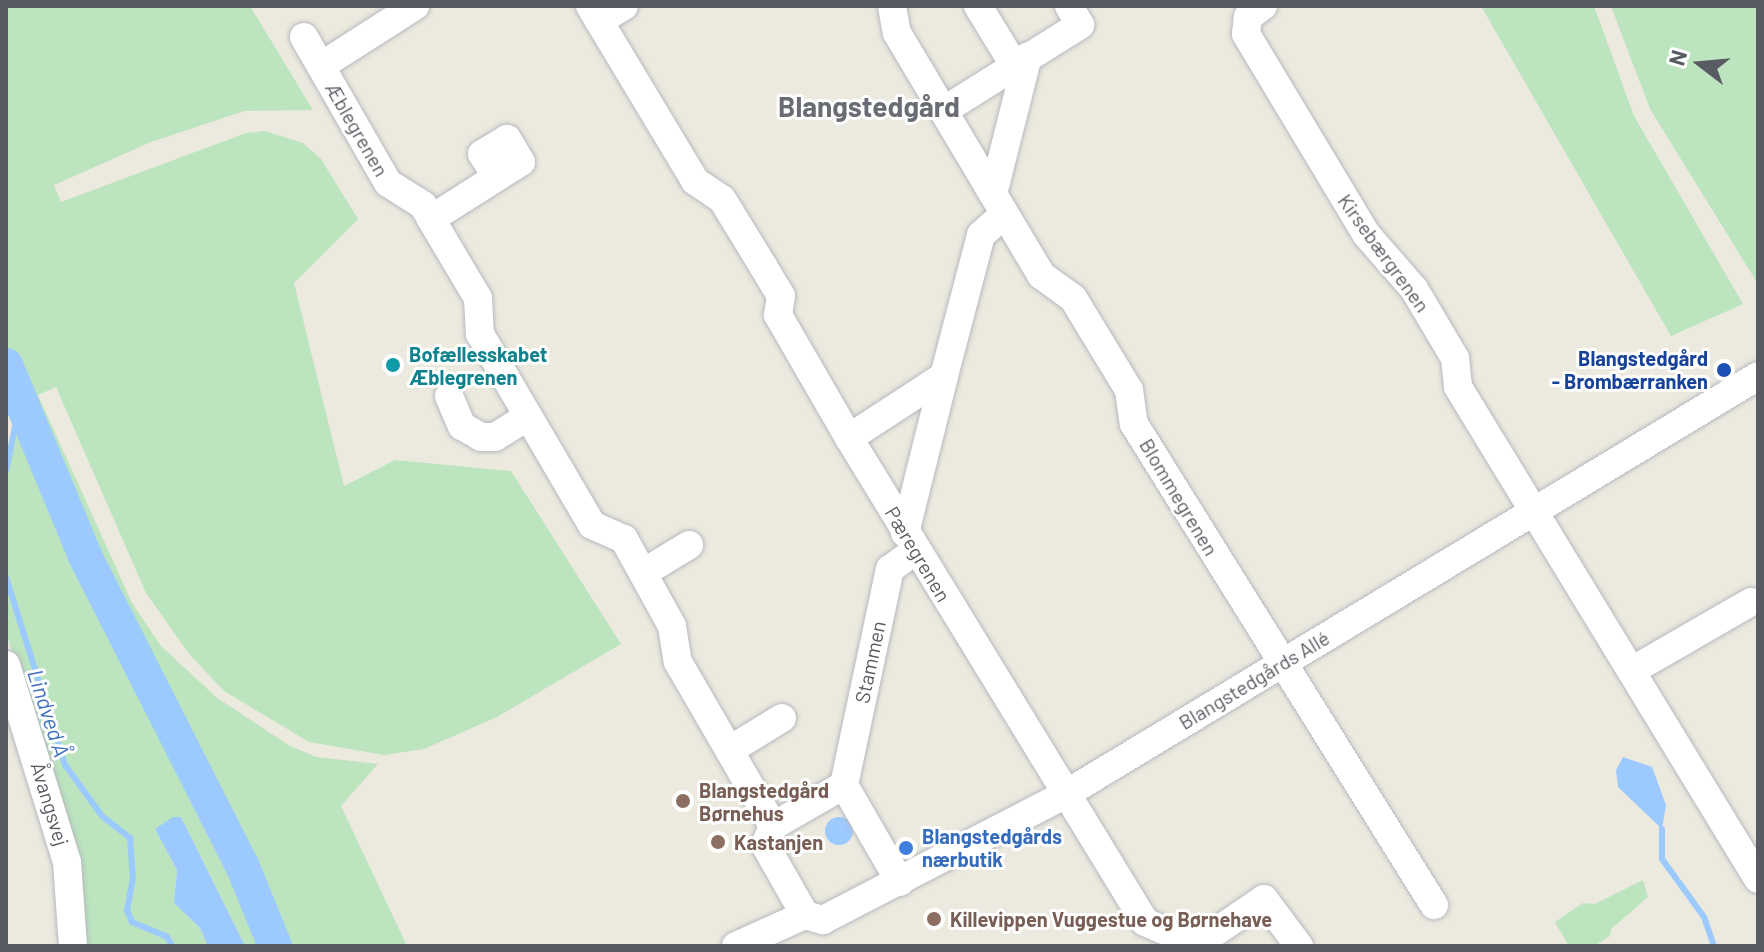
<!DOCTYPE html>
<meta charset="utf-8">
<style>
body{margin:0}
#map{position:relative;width:1764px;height:952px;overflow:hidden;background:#eceadf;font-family:Barlow,sans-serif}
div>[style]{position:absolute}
.green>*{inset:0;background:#bbe4bf}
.water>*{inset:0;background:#9cc9fe}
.round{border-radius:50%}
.stream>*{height:6px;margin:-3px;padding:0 3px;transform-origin:3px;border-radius:3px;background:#9cc9fe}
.river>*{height:34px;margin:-17px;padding:0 17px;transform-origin:17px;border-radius:17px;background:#9cc9fe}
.roads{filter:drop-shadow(0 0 2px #b7b9bf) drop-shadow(0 0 2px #b7b9bf)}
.minor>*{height:28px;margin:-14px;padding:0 14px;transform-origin:14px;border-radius:14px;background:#fff}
.dots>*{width:22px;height:22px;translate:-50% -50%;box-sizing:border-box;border:4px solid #fff;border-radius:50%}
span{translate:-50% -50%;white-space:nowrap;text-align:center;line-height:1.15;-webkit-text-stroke:6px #fff;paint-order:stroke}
.street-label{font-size:20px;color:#585b61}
.culture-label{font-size:20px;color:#0d838f;font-weight:700}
.left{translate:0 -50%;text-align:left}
.transit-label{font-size:20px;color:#164399;font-weight:700}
.right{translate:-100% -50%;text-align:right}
.education-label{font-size:20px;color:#785e54;font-weight:700}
.shop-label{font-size:20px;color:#366cbe;font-weight:700}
.water-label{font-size:22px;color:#4071c1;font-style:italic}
.district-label{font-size:28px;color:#696d73;font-weight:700}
.frame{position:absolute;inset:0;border:8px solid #585b61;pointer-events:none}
.north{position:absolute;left:1660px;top:24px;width:80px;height:80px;-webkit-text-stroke:6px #fff;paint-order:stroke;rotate:286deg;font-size:22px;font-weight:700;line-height:32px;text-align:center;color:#585b61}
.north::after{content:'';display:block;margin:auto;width:28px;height:36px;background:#585b61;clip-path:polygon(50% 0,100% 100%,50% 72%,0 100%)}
</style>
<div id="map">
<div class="green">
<i style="clip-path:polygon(6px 6px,250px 6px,313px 110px,244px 111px,151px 142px,54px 185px,61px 202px,246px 133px,265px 131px,303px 143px,321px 159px,358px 219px,294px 283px,344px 486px,395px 460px,511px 471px,621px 644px,497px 717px,424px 749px,384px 755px,309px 742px,224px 691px,189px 654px,146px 593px,56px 387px,38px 395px,132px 603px,161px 646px,216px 697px,290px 746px,316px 757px,378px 764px,341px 806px,407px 946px,245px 946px,181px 817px,155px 829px,177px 870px,174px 903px,200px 928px,208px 946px,79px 946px,71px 858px,6px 631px,6px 454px,29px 399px,6px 352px)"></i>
<i style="clip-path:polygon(1481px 6px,1594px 6px,1634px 116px,1743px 304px,1671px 336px)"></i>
<i style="clip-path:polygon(1611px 6px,1758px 6px,1758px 284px,1650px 109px)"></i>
<i style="clip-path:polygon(1643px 880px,1648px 897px,1611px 929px,1610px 936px,1594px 946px,1569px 946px,1555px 922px,1583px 903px,1595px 904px)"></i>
</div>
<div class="water">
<i style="clip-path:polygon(1623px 757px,1652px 767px,1666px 805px,1662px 829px,1618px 787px,1616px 770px)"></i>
<i class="round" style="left:825px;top:817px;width:28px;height:28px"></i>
<i style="clip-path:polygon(173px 817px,181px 817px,245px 946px,208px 946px,200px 928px,174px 903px,177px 870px,155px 829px)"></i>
</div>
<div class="stream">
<i style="left:6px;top:471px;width:76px;rotate:-78.5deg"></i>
<i style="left:6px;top:577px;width:197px;rotate:72.6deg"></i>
<i style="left:65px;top:765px;width:63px;rotate:54deg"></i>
<i style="left:102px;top:816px;width:36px;rotate:38deg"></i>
<i style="left:130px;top:838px;width:39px;rotate:86deg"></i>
<i style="left:133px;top:877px;width:34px;rotate:100deg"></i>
<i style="left:127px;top:910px;width:13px;rotate:67deg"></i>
<i style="left:132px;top:922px;width:38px;rotate:23deg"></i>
<i style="left:167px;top:937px;width:10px;rotate:61deg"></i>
<i style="left:1662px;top:829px;width:30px;rotate:90deg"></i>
<i style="left:1662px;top:859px;width:72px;rotate:54.1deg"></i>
<i style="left:1704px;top:917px;width:31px;rotate:71deg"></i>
</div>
<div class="river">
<i style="left:6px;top:365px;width:207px;rotate:67.5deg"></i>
<i style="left:85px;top:556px;width:347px;rotate:63.1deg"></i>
<i style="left:242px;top:865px;width:87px;rotate:67.8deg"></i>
</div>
<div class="roads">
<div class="minor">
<i style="left:590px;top:6px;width:204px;rotate:59deg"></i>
<i style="left:695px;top:181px;width:32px;rotate:34deg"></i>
<i style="left:722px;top:199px;width:79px;rotate:58.5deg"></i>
<i style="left:763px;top:266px;width:35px;rotate:59deg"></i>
<i style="left:781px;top:296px;width:19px;rotate:99deg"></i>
<i style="left:778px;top:315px;width:142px;rotate:60deg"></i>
<i style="left:849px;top:438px;width:567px;rotate:58.55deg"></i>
<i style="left:1145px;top:922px;width:48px;rotate:23.4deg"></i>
<i style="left:1189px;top:941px;width:23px;rotate:-15deg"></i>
<i style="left:1211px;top:935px;width:64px;rotate:-34.2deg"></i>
<i style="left:1264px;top:899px;width:59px;rotate:53.3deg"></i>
<i style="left:892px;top:6px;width:27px;rotate:80deg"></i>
<i style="left:897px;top:33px;width:282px;rotate:59.2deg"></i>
<i style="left:1041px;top:275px;width:39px;rotate:36deg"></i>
<i style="left:1073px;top:298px;width:108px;rotate:58.7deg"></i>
<i style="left:1129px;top:390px;width:34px;rotate:82deg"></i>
<i style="left:1134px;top:424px;width:567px;rotate:58.05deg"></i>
<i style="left:978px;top:6px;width:69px;rotate:58.6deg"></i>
<i style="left:1263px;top:6px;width:19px;rotate:144deg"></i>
<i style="left:1248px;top:17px;width:17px;rotate:97deg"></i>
<i style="left:1246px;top:34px;width:233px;rotate:59deg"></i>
<i style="left:1366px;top:234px;width:73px;rotate:48.9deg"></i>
<i style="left:1414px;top:289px;width:80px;rotate:59.3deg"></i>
<i style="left:1455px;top:358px;width:29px;rotate:84deg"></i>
<i style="left:1458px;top:387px;width:576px;rotate:58.63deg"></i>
<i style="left:599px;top:21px;width:29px;rotate:-31deg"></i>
<i style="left:304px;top:37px;width:168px;rotate:60.1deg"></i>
<i style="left:388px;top:183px;width:41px;rotate:32.2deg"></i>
<i style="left:423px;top:205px;width:16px;rotate:60deg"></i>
<i style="left:431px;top:219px;width:92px;rotate:59.3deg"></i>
<i style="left:478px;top:298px;width:36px;rotate:87deg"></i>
<i style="left:480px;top:334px;width:221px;rotate:59.6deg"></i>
<i style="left:592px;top:525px;width:35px;rotate:24deg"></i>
<i style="left:624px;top:539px;width:99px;rotate:61.1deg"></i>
<i style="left:672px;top:626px;width:36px;rotate:81deg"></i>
<i style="left:678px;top:662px;width:190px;rotate:59.9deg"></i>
<i style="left:321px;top:66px;width:112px;rotate:-32.6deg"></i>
<i style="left:943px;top:111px;width:162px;rotate:-32.1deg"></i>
<i style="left:1080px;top:25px;width:22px;rotate:-120deg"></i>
<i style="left:993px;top:194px;width:142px;rotate:-75.8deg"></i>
<i style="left:431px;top:219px;width:78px;rotate:-32.5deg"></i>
<i style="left:497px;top:177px;width:28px;rotate:-32deg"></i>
<i style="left:521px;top:162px;width:27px;rotate:-121deg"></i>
<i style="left:507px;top:139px;width:29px;rotate:149deg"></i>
<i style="left:482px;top:154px;width:27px;rotate:57deg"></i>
<i style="left:449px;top:396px;width:33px;rotate:67deg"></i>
<i style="left:462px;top:426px;width:22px;rotate:30deg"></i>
<i style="left:481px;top:437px;width:14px"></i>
<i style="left:495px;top:437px;width:39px;rotate:-32deg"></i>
<i style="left:849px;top:438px;width:113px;rotate:-33.1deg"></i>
<i style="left:944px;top:376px;width:146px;rotate:-75.3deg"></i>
<i style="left:981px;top:235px;width:31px;rotate:-42deg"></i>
<i style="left:905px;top:533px;width:162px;rotate:-76deg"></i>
<i style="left:643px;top:573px;width:54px;rotate:-31.3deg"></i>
<i style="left:6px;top:665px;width:206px;rotate:72.8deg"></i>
<i style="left:67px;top:862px;width:84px;rotate:85.9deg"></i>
<i style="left:1633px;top:670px;width:136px;rotate:-30deg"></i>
<i style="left:730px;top:750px;width:61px;rotate:-31.6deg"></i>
<i style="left:844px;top:785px;width:112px;rotate:60deg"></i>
<i style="left:805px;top:915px;width:81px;rotate:-119.7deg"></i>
<i style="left:765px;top:845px;width:21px;rotate:-67deg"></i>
<i style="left:773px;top:826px;width:82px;rotate:-30deg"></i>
<i style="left:844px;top:785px;width:221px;rotate:-78deg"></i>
<i style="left:890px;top:569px;width:31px;rotate:-36deg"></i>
<i style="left:736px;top:946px;width:76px;rotate:-24.2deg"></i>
<i style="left:805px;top:915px;width:19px;rotate:16deg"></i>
<i style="left:823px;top:920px;width:274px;rotate:-27.4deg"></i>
<i style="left:1066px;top:794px;width:808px;rotate:-31.13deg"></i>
</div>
</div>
<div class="dots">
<i style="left:393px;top:365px;background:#0f9aa8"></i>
<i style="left:1724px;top:370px;background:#1a4fb4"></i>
<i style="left:683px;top:801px;background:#8d6e63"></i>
<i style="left:718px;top:842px;background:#8d6e63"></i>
<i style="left:906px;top:848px;background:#3f7fe0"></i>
<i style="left:934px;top:919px;background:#8d6e63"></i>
</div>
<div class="street-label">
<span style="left:357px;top:129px;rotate:60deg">Æblegrenen</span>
<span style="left:1384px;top:253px;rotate:54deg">Kirsebærgrenen</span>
<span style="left:1179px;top:497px;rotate:59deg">Blommegrenen</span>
<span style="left:918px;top:554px;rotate:59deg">Pæregrenen</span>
<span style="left:870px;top:662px;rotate:-78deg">Stammen</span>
<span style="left:1254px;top:680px;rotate:-31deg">Blangstedgårds Allé</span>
<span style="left:50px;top:804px;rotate:73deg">Åvangsvej</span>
</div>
<div class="culture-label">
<span class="left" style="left:409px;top:366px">Bofællesskabet<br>Æblegrenen</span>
</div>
<div class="transit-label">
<span class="right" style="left:1708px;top:370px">Blangstedgård<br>- Brombærranken</span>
</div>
<div class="education-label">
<span class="left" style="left:699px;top:802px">Blangstedgård<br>Børnehus</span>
<span class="left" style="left:734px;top:842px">Kastanjen</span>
<span class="left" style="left:950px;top:919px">Killevippen Vuggestue og Børnehave</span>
</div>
<div class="shop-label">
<span class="left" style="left:922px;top:848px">Blangstedgårds<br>nærbutik</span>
</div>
<div class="water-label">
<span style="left:49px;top:713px;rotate:72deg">Lindved Å</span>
</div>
<div class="district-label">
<span style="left:869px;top:106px">Blangstedgård</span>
</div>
<div class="frame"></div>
<div class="north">N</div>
</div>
